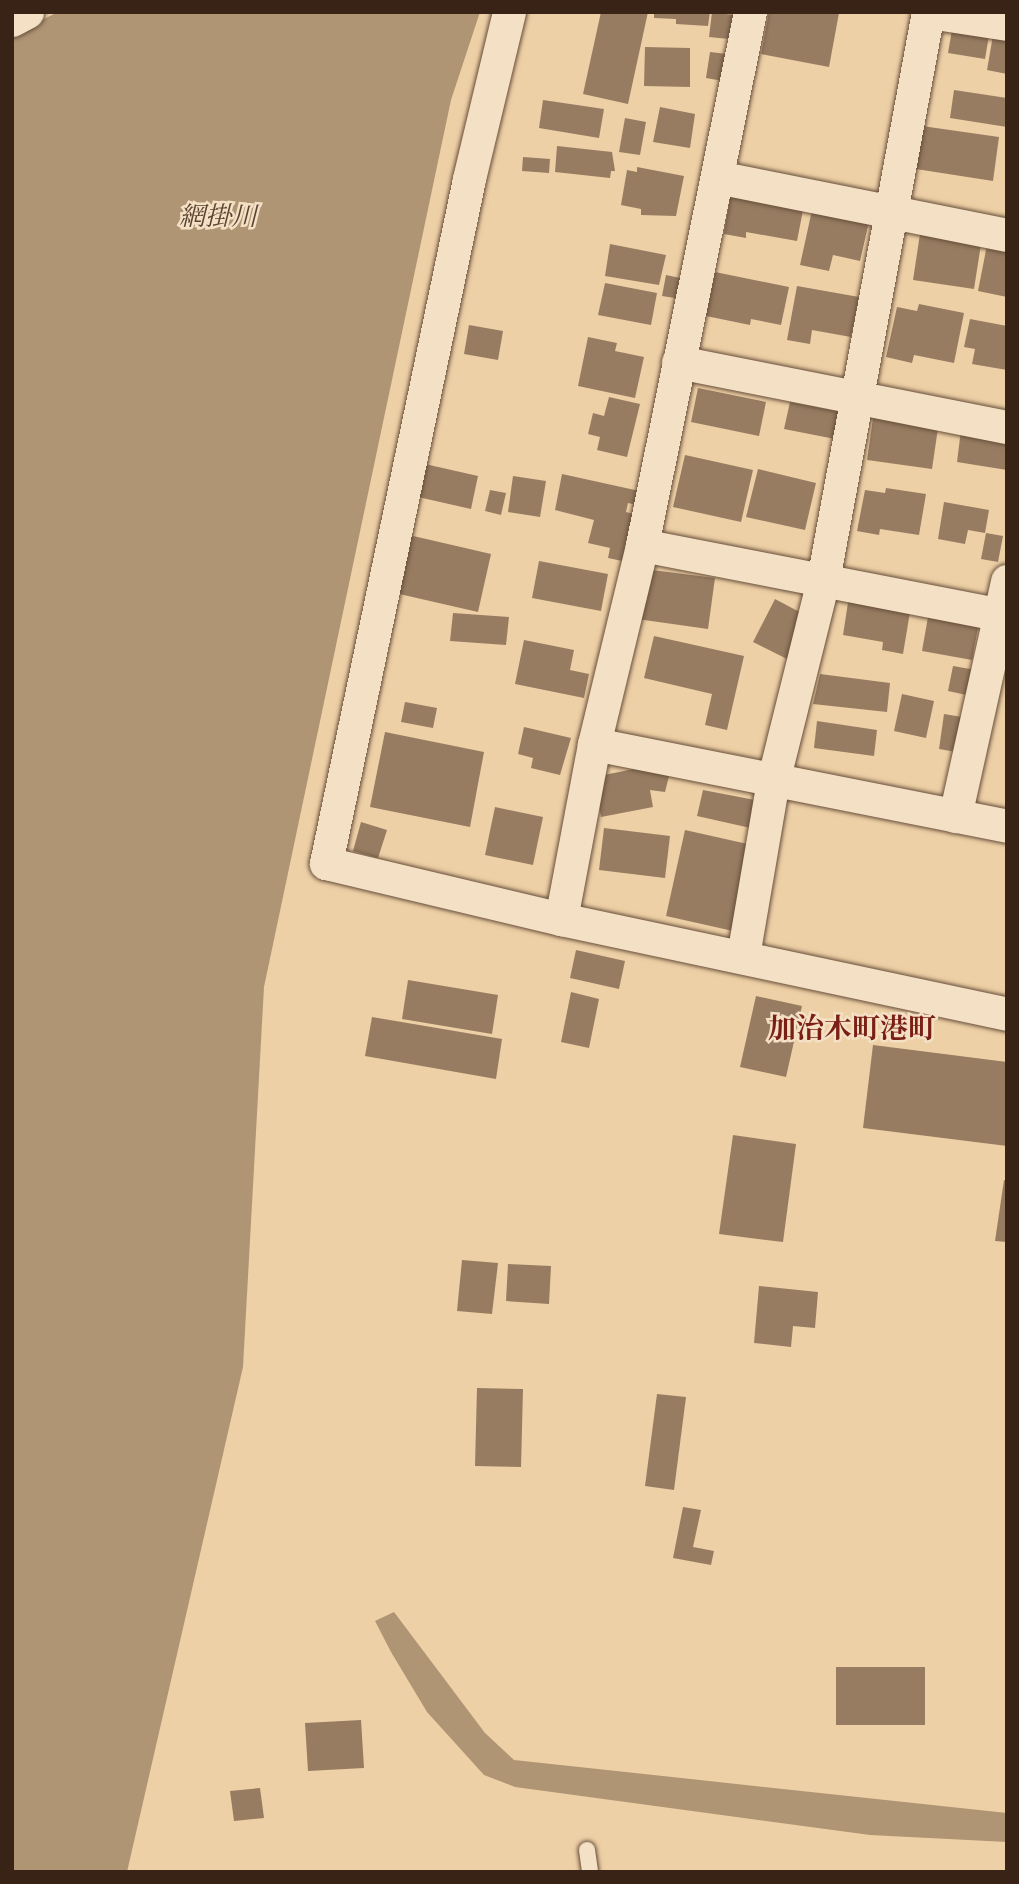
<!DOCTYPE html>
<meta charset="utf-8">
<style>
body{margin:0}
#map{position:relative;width:1019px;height:1884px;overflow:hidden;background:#eed0a6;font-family:Alegreya,"Noto Serif JP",serif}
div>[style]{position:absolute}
.water>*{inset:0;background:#b09575}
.building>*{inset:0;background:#977c61}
.roads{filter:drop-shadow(0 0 2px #664e3a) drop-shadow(0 0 2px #664e3a)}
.lane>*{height:16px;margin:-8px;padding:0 8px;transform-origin:8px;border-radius:8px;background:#f4e0c5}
.street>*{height:33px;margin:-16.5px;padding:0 16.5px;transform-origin:16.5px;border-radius:16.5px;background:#f4e0c5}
span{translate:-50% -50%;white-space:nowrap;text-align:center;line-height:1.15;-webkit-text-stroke:5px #f4e0c5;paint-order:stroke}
.water-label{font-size:26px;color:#5d4432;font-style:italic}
.quarter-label{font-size:28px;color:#7a1f14;font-weight:700}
.frame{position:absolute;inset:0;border:14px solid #392216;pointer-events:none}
</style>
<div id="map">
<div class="water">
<i style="clip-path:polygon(58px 12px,480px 12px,451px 100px,264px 987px,243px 1367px,127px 1872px,12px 1872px,12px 35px)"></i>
<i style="clip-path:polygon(394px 1612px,485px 1733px,514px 1760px,1007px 1813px,1007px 1842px,870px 1835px,515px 1787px,484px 1775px,427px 1712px,391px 1652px,375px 1621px)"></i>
</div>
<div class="building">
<i style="clip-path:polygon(601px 12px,648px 12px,628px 104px,583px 94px)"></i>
<i style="clip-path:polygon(654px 12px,710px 12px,708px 26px,676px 24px,676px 19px,654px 18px)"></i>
<i style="clip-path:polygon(712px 12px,733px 15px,729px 39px,709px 37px)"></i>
<i style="clip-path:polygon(769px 12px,839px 13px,829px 67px,761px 54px)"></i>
<i style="clip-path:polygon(954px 18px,991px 24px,985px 59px,948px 53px)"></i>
<i style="clip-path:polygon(995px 24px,1007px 26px,1007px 74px,987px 70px)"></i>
<i style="clip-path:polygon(645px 47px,690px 48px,690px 87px,644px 86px)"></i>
<i style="clip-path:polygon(710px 52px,727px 54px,723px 81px,706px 78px)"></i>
<i style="clip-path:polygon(954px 90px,1007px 98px,1007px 127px,950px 118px)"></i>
<i style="clip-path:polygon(543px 100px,604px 109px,599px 138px,539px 128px)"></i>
<i style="clip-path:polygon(660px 107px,695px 114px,690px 148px,653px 142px)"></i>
<i style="clip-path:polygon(625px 118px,646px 122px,640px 155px,619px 152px)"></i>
<i style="clip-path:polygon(922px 126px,999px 137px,993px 181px,916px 169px)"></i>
<i style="clip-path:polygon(557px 146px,612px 152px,615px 171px,611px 171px,610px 178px,555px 172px)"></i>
<i style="clip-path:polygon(523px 157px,550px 159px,549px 173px,522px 171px)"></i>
<i style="clip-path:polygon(637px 167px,684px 176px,676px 216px,641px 215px,641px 209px,621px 205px,627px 170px,637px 172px)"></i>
<i style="clip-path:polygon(731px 192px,804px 205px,797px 241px,746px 232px,746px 238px,724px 234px)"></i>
<i style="clip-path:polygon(814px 201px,871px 213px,860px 261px,833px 255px,829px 271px,800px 265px)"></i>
<i style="clip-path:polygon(920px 234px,981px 244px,974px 289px,913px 280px)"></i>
<i style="clip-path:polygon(988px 240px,1007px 244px,1007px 297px,978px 291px)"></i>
<i style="clip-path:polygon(610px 244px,666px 255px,659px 285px,605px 276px)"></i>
<i style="clip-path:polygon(715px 272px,789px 287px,781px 325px,751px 319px,750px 325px,706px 316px)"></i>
<i style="clip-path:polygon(666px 275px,685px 279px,681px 299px,662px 296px)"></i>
<i style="clip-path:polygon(605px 283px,657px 293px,651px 325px,598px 315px)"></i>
<i style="clip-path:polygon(797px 286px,859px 297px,851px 337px,812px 330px,810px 344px,787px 340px)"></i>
<i style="clip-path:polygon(919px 304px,964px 313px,954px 363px,914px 355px,912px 363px,886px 357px,897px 307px,917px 311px)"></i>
<i style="clip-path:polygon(970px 319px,1007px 326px,1007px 370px,972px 364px,975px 349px,964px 347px)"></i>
<i style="clip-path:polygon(469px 325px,503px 331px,498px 360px,464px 354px)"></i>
<i style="clip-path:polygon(588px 337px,617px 343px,615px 351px,644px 357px,635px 398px,578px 386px)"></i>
<i style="clip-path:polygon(698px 388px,766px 402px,759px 436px,691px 422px)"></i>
<i style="clip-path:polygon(609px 397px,640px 404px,627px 457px,597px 450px,600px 437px,588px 434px,593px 413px,604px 416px)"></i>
<i style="clip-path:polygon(790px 402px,841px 412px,835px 439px,784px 429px)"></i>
<i style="clip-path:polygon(873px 418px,938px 428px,932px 469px,867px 460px)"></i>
<i style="clip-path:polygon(961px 430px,1007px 430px,1007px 470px,957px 462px)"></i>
<i style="clip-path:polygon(685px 455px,753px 470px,741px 522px,673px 507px)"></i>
<i style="clip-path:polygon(425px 464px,478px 476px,471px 509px,418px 497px)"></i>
<i style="clip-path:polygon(758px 469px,816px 483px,805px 530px,746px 517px)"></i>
<i style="clip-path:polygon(562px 474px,644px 492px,641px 506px,628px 503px,626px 512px,638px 515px,627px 562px,608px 558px,610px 548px,588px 543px,594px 520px,555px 510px)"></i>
<i style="clip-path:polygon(513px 476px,546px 481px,540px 517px,508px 512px)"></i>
<i style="clip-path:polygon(886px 488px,926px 494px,919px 535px,880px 529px,879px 535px,857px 531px,865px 490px,885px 493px)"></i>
<i style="clip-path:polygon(490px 490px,506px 493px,501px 515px,485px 511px)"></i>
<i style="clip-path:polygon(944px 502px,989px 510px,985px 533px,968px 530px,965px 544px,938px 539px)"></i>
<i style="clip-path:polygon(986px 533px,1003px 536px,998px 562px,981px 559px)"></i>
<i style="clip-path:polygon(409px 535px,491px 554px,478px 612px,395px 593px)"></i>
<i style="clip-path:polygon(539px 561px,608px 574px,601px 611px,532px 598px)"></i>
<i style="clip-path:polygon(644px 569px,715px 578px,708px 629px,637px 619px)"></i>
<i style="clip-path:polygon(849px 596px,911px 606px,903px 654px,882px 650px,883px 642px,843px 635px)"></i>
<i style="clip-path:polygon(775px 599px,809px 617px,787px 659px,753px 642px)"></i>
<i style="clip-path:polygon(453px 613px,509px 617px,506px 645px,450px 641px)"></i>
<i style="clip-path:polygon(928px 617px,978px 627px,972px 660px,922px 651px)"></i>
<i style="clip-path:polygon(654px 636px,744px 656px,727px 730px,705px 725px,712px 694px,644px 678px)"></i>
<i style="clip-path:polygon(524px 640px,574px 650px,570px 670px,589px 674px,584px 698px,515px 684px)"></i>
<i style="clip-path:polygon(953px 666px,976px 670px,971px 696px,948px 691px)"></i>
<i style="clip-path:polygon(820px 674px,890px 683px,887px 712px,813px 704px)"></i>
<i style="clip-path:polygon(902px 694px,934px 701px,926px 738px,894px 731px)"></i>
<i style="clip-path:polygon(405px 702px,437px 708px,433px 728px,401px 722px)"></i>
<i style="clip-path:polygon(944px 714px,968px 718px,962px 753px,939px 749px)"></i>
<i style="clip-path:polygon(817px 721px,877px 730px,874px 756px,814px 748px)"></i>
<i style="clip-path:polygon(524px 727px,571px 738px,560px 775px,531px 768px,533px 758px,518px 754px)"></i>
<i style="clip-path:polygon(385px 732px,484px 752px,470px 827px,370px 807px)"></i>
<i style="clip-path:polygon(644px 767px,671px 768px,665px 792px,650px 790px,653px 807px,601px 817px,594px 777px)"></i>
<i style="clip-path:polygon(703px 790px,760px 801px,755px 829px,697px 816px)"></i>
<i style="clip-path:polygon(495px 807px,543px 817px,533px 865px,485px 855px)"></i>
<i style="clip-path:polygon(361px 822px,387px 830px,378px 858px,353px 851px)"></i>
<i style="clip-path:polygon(604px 828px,670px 836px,665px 878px,599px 870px)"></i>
<i style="clip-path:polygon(685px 830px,752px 845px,733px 931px,666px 916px)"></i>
<i style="clip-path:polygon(576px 950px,625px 961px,619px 989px,570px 978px)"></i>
<i style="clip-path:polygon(408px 980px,498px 995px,492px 1034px,402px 1019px)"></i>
<i style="clip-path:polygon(571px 992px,599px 999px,589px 1048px,561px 1042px)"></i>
<i style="clip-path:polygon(756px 996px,802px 1006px,786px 1077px,740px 1067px)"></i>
<i style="clip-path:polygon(372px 1017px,502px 1039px,496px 1079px,365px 1056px)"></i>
<i style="clip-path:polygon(873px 1045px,1007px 1062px,1007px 1146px,863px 1128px)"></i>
<i style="clip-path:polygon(733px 1135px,796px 1144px,783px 1242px,719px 1234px)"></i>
<i style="clip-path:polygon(1004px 1180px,1007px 1181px,1007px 1242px,995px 1241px)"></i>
<i style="clip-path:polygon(462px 1260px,498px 1263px,492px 1314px,457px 1311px)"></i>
<i style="clip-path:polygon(508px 1264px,551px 1266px,549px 1304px,506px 1301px)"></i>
<i style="clip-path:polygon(759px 1286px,818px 1292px,815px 1328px,793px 1326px,791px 1347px,754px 1343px)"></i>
<i style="clip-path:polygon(477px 1388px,523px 1389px,521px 1467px,475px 1466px)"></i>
<i style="clip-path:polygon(657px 1394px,686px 1397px,674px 1490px,645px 1486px)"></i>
<i style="clip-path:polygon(683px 1507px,701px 1510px,693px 1547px,714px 1551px,711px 1565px,673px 1558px)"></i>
<i style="clip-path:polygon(836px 1667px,925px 1667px,925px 1725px,836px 1725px)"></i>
<i style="clip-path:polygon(361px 1720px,364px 1768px,308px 1771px,305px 1723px)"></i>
<i style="clip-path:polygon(260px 1788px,264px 1818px,234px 1821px,230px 1791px)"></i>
</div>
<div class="roads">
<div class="lane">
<i style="left:587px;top:1850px;width:22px;rotate:82deg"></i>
</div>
<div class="street">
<i style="left:509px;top:12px;width:172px;rotate:103.5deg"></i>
<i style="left:469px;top:179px;width:699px;rotate:101.81deg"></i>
<i style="left:326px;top:863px;width:242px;rotate:13.4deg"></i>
<i style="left:561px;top:919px;width:456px;rotate:12deg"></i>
<i style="left:929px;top:12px;width:79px;rotate:8.7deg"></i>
<i style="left:12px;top:20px;width:17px;rotate:-28deg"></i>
<i style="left:717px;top:177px;width:296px;rotate:11.3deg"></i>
<i style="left:678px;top:362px;width:335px;rotate:11.2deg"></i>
<i style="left:642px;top:545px;width:372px;rotate:11deg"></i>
<i style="left:594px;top:744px;width:421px;rotate:11.2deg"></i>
<i style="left:955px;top:816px;width:241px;rotate:-77.5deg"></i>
<i style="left:561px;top:919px;width:178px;rotate:-79.3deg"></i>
<i style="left:594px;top:744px;width:205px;rotate:-76.4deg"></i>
<i style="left:642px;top:545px;width:544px;rotate:-78.55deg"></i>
<i style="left:743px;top:956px;width:178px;rotate:-80.3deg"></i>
<i style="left:773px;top:781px;width:207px;rotate:-76deg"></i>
<i style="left:823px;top:580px;width:578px;rotate:-79.53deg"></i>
</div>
</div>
<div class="water-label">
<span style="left:218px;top:217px">網掛川</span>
</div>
<div class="quarter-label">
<span style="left:852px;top:1029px">加治木町港町</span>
</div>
<div class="frame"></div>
</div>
